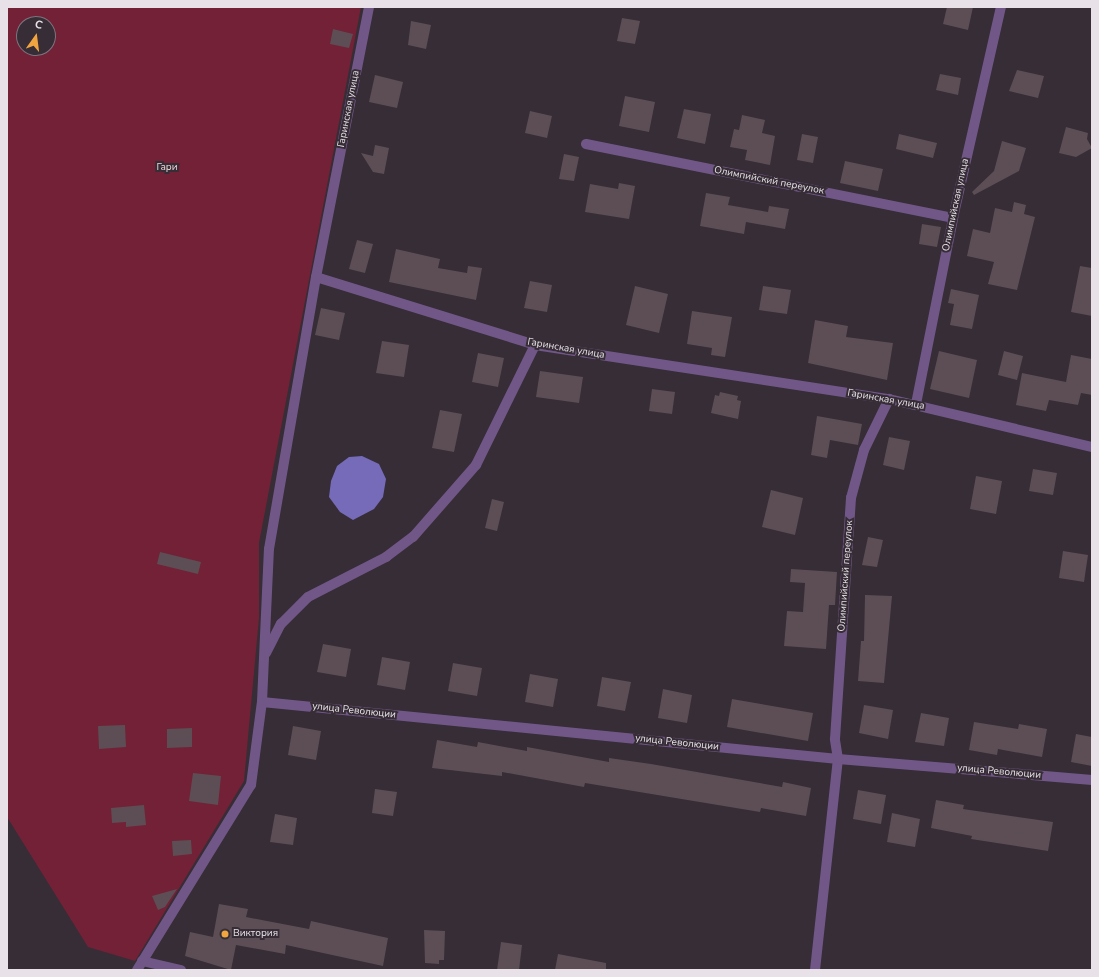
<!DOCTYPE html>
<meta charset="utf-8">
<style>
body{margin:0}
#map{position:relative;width:1099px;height:977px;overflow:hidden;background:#362d36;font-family:"Nunito Sans",sans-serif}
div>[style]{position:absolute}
.green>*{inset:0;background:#722136}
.water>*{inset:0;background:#756bb8}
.building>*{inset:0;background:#5c4e54}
.street>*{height:10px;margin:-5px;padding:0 5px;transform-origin:5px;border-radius:5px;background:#715787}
.dots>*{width:11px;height:11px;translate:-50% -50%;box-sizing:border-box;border:2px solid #362d36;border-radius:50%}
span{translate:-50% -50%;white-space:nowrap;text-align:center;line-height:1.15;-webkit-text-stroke:4px #362d36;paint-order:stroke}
.street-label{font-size:10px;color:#e8e2e8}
.park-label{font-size:10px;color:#f0d6d9}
.poi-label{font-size:10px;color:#e8e2e8}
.left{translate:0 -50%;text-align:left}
.frame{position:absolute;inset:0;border:8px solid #e8e2e8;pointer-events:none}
.north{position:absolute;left:16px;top:16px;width:40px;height:40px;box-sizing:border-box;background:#362d36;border:1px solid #7d757d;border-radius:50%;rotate:14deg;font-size:11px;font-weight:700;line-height:16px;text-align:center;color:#e8e2e8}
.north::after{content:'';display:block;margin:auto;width:14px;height:18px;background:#f1a540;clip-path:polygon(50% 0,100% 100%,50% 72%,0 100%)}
</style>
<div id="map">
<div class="green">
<i style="clip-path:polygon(evenodd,7px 7px,361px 7px,259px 543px,259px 618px,244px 781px,135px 961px,88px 947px,7px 817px,7px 7px,24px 24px,48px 24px,48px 48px,24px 48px,24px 24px)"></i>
</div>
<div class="water">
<i style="clip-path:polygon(362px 456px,379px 464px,386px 479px,383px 497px,374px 509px,353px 520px,340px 512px,329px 497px,331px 481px,337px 466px,349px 457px)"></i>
</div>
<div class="building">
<i style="clip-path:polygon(947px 7px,973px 7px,968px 30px,943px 24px)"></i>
<i style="clip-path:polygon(622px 18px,640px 21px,635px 44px,617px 41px)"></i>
<i style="clip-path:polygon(411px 21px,431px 25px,426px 49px,408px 45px)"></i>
<i style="clip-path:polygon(333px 29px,353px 34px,349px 48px,330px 44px)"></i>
<i style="clip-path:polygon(1017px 70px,1044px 76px,1038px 98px,1009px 91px)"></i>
<i style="clip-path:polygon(940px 74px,961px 78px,958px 95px,936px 90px)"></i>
<i style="clip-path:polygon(375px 75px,403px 82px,397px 108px,369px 102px)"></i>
<i style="clip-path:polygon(625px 96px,655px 102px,649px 132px,619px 126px)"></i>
<i style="clip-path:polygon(684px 109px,711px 114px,705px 144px,677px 138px)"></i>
<i style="clip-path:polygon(530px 111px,552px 116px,547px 138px,525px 133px)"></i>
<i style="clip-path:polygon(742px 115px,765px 120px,762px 133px,775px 136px,770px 165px,745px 160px,747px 150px,730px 147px,734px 129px,739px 130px)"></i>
<i style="clip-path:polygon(1066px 127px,1088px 133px,1087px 139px,1092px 148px,1076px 157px,1059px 153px)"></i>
<i style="clip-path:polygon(802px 134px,818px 137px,813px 163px,797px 160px)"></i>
<i style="clip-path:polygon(899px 134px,937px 143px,933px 158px,896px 149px)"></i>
<i style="clip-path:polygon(1002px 141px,1026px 148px,1019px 171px,974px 195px,972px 192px,994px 171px)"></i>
<i style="clip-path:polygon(375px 145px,389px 148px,384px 174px,373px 172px,361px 153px,373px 156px)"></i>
<i style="clip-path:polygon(564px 154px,579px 157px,574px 181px,559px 179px)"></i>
<i style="clip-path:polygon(845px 161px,883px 169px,878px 191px,840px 183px)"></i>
<i style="clip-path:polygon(619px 183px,635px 186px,629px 219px,585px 212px,590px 184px,618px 189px)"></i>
<i style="clip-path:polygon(706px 193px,730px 197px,728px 205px,768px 212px,769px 206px,789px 209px,785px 229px,746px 222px,744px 234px,700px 226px)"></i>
<i style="clip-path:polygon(1014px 202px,1026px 205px,1024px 214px,1035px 217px,1017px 290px,988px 284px,994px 262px,967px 256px,973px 229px,990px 233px,995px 208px,1012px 212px)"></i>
<i style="clip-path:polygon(922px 224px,941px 227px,937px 247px,919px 244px)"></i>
<i style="clip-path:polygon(357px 240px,373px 244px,365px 273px,349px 269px)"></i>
<i style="clip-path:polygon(396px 249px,440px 259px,438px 268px,467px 273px,468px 266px,482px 268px,476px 300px,389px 282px)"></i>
<i style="clip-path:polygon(1080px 266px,1092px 268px,1092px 316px,1071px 312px)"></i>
<i style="clip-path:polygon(530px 281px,552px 285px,547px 312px,524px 308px)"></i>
<i style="clip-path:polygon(635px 286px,668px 294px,659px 333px,626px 325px)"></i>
<i style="clip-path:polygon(763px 286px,791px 290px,787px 314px,759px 310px)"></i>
<i style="clip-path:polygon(951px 289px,979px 295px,972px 329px,950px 325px,954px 304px,948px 303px)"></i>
<i style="clip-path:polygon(321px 308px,345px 313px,339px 340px,315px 335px)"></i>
<i style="clip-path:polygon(692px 311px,732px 317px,725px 357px,711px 355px,712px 348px,687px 344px)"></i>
<i style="clip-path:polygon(815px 320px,848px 326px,846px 337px,893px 343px,887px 380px,808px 363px)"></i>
<i style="clip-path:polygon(382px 341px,409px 345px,404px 377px,376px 373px)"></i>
<i style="clip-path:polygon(939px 351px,977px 360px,969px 398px,930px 389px)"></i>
<i style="clip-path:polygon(1004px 351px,1023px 356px,1017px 380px,998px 375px)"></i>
<i style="clip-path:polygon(478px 353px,504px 358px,498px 387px,472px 382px)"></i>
<i style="clip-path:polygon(1071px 355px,1092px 359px,1092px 395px,1081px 393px,1078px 405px,1049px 400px,1046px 411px,1016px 405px,1022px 373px,1066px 382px)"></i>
<i style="clip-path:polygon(540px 371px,583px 377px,579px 403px,536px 397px)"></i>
<i style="clip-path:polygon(652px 389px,675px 392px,672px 414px,649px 411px)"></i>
<i style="clip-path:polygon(720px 392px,738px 396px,737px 400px,741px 401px,738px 419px,711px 413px,715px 395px,719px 396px)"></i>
<i style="clip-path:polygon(440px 410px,462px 414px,454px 452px,432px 448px)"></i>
<i style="clip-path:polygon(817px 416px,862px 424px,858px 445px,830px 440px,827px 458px,811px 455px)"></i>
<i style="clip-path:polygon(889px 437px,910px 441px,904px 470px,883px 465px)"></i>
<i style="clip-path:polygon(1033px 469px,1057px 473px,1053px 495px,1029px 491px)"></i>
<i style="clip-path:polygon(976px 476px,1002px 481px,996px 514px,970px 509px)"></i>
<i style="clip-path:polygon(771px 490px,803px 498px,795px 535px,762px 527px)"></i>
<i style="clip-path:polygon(492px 499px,504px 502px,497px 531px,485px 528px)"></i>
<i style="clip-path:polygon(868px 537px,883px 540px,877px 567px,862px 565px)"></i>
<i style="clip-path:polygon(1063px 551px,1088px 555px,1084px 582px,1059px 578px)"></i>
<i style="clip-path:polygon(160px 552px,201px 562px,198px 574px,157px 564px)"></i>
<i style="clip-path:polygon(791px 569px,837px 572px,835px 605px,829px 605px,826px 649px,784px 646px,787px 611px,803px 612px,805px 583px,790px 582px)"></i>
<i style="clip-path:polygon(865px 595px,892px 596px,884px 683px,858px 681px,861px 641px,864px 641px)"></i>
<i style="clip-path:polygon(323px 644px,351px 649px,346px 677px,317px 672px)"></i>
<i style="clip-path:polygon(382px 657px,410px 662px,405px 690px,377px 685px)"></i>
<i style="clip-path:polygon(453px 663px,482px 668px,477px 696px,448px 691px)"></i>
<i style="clip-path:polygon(530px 674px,558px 679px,553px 707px,525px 702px)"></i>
<i style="clip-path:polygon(602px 677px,631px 682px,625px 711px,597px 706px)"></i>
<i style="clip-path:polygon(663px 689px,692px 695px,687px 723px,658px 718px)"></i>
<i style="clip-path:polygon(732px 699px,813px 713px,808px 741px,727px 727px)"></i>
<i style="clip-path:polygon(864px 705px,893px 710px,888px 739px,859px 733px)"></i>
<i style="clip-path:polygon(921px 713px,949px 718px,944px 746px,915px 742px)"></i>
<i style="clip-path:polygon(974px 722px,1018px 729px,1019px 724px,1047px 729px,1042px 757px,998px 749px,997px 755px,969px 750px)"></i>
<i style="clip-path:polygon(125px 725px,126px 747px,99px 749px,98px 726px)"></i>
<i style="clip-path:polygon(293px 726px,321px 731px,316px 760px,288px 755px)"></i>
<i style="clip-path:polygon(192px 728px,192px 747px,167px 748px,167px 729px)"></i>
<i style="clip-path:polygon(1076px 734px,1092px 737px,1092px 766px,1071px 762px)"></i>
<i style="clip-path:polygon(437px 740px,477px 747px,478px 742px,527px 751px,527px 747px,609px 762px,609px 758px,651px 764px,782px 787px,783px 782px,811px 788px,806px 816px,761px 808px,760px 812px,585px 783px,584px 787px,502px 772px,502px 776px,432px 768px)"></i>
<i style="clip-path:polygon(193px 773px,221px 776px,218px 805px,189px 801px)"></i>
<i style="clip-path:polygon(375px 789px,397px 792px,393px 816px,372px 813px)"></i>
<i style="clip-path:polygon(858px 790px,886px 795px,881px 824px,853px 819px)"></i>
<i style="clip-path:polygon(936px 800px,964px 805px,963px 809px,1053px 822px,1048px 851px,971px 839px,972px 836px,931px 828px)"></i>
<i style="clip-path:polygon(144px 805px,146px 825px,126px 827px,126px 822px,112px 823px,111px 808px)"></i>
<i style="clip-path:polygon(892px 813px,920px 819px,915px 847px,887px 842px)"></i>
<i style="clip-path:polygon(275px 814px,297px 818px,293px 845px,270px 842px)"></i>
<i style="clip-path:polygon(191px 840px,192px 854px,173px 856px,172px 841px)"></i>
<i style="clip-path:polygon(177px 889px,165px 907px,158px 910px,152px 896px)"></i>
<i style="clip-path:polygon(219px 904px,248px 909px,246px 917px,309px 929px,311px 921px,388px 938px,383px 966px,286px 945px,285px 954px,236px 945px,231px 970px,185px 956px,190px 932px,213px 937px)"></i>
<i style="clip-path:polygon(424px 930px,445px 931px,444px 960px,439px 960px,439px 964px,425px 963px)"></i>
<i style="clip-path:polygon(501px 942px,522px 945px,519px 970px,497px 970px)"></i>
<i style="clip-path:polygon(558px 954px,606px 963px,606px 970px,555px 970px)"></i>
</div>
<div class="street">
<i style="left:369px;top:7px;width:275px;rotate:101.1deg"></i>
<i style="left:316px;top:277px;width:229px;rotate:17.2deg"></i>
<i style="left:535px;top:345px;width:358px;rotate:8.7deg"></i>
<i style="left:889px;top:399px;width:209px;rotate:13.3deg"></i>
<i style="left:586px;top:144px;width:374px;rotate:11.4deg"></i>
<i style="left:916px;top:404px;width:190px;rotate:-78.7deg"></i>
<i style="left:953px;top:218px;width:216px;rotate:-77.2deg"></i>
<i style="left:266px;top:653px;width:33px;rotate:-63deg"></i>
<i style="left:281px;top:624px;width:38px;rotate:-45deg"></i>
<i style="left:308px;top:597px;width:88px;rotate:-27.1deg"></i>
<i style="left:386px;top:557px;width:34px;rotate:-37deg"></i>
<i style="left:413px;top:537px;width:96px;rotate:-48.8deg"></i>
<i style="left:476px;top:465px;width:134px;rotate:-63.8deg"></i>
<i style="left:262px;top:702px;width:579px;rotate:5.65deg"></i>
<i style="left:838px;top:759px;width:255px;rotate:4.7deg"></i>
<i style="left:142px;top:961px;width:40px;rotate:13deg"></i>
<i style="left:137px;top:970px;width:217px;rotate:-58.4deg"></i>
<i style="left:251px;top:785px;width:84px;rotate:-82.5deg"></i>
<i style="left:262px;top:702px;width:153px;rotate:-87.4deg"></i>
<i style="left:269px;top:549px;width:276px;rotate:-80.2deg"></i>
<i style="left:815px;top:970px;width:212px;rotate:-83.8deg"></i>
<i style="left:838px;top:759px;width:20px;rotate:-99deg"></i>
<i style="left:835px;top:739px;width:242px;rotate:-86.2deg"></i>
<i style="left:851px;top:498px;width:50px;rotate:-74.8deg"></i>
<i style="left:864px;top:450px;width:57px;rotate:-63.9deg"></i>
</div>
<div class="dots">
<i style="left:225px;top:934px;background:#f1a540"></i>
</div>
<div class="street-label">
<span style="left:349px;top:109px;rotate:-79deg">Гаринская улица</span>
<span style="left:769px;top:181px;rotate:11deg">Олимпийский переулок</span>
<span style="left:956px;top:205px;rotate:-78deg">Олимпийская улица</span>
<span style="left:566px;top:349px;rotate:10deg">Гаринская улица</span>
<span style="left:886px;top:400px;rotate:10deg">Гаринская улица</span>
<span style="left:846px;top:576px;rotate:-86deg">Олимпийский переулок</span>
<span style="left:354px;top:711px;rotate:6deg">улица Революции</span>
<span style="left:677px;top:743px;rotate:6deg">улица Революции</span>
<span style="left:999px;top:772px;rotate:5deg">улица Революции</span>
</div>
<div class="park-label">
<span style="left:167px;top:168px">Гари</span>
</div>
<div class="poi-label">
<span class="left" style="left:233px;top:934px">Виктория</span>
</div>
<div class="frame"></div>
<div class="north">С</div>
</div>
